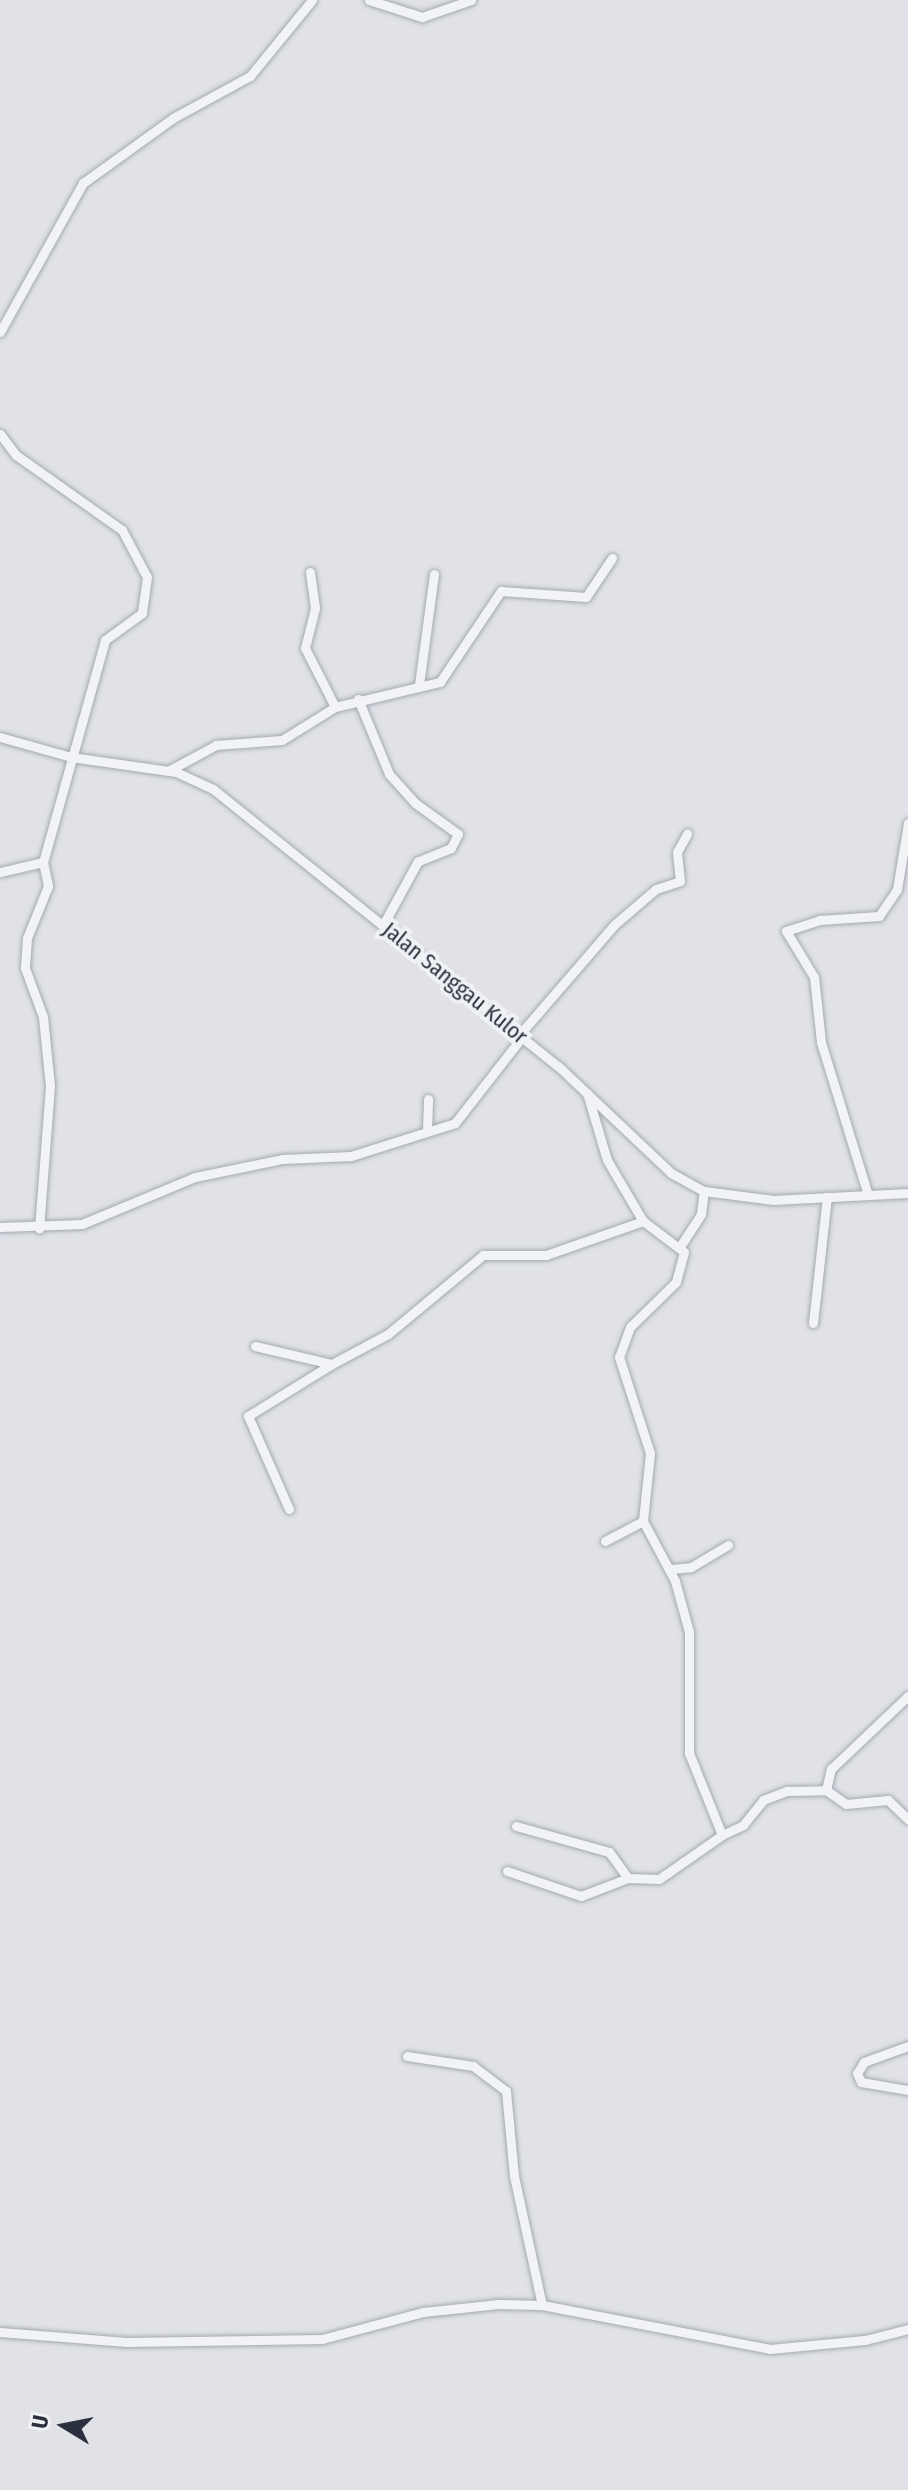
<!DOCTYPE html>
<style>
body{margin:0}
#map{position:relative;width:908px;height:2490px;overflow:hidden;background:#e0e2e7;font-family:"Fira Sans Condensed",sans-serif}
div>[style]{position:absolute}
.roads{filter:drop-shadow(0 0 2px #a6a9b1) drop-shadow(0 0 2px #a6a9b1)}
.minor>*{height:9px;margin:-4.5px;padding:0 4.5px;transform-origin:4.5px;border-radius:4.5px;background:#f2f3f6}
span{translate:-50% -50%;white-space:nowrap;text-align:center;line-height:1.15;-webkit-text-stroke:8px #eff1f5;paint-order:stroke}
.street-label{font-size:22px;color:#2a303d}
.north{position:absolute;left:24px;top:2386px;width:80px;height:80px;-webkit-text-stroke:6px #eff1f5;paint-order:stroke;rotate:280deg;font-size:22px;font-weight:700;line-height:32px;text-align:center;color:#2a303d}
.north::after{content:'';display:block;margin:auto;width:28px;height:36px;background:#2a303d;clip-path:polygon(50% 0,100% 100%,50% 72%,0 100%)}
</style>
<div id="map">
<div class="roads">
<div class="minor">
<i style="left:369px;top:0;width:56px;rotate:17.8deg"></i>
<i style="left:422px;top:17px;width:52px;rotate:-19.1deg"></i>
<i style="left:0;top:332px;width:171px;rotate:-60.9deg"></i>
<i style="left:83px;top:183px;width:111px;rotate:-35.8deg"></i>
<i style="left:173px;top:118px;width:88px;rotate:-28.6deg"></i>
<i style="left:250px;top:76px;width:98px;rotate:-50.8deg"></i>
<i style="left:0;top:434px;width:26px;rotate:53deg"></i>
<i style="left:16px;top:455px;width:130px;rotate:35.3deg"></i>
<i style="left:122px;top:530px;width:53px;rotate:62deg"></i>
<i style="left:147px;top:577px;width:36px;rotate:98deg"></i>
<i style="left:142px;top:613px;width:46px;rotate:143.9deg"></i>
<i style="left:105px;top:640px;width:11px;rotate:105deg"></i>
<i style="left:102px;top:651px;width:219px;rotate:105.6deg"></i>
<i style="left:43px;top:862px;width:25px;rotate:78deg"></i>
<i style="left:48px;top:886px;width:56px;rotate:112deg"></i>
<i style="left:27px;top:938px;width:30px;rotate:94deg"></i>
<i style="left:25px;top:968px;width:52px;rotate:69.8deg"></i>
<i style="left:43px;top:1017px;width:69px;rotate:84.2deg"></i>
<i style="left:50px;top:1086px;width:143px;rotate:94.4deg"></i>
<i style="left:310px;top:572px;width:36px;rotate:82deg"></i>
<i style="left:315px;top:608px;width:41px;rotate:104deg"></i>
<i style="left:305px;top:648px;width:66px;rotate:63deg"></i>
<i style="left:419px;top:685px;width:112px;rotate:-82.3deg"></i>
<i style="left:358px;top:699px;width:81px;rotate:67.5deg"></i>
<i style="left:389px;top:774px;width:39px;rotate:48deg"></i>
<i style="left:415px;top:803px;width:53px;rotate:35.8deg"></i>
<i style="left:458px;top:834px;width:16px;rotate:117deg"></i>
<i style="left:451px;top:848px;width:35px;rotate:158deg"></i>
<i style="left:418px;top:861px;width:73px;rotate:118.7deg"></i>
<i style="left:0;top:737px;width:74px;rotate:15.7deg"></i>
<i style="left:71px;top:757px;width:106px;rotate:8.1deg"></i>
<i style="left:176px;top:772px;width:41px;rotate:24.7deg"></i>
<i style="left:213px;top:789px;width:442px;rotate:38.8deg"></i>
<i style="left:558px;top:1066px;width:156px;rotate:43.4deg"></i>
<i style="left:671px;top:1173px;width:38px;rotate:29deg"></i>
<i style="left:704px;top:1191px;width:70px;rotate:7.4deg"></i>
<i style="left:773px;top:1200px;width:135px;rotate:-3deg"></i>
<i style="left:168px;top:771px;width:55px;rotate:-28.4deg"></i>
<i style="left:216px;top:745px;width:66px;rotate:-4.3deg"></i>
<i style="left:282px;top:740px;width:62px;rotate:-31.9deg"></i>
<i style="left:335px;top:707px;width:108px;rotate:-13.4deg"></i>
<i style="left:440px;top:682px;width:110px;rotate:-56.2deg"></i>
<i style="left:501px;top:591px;width:85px;rotate:4deg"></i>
<i style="left:586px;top:597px;width:47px;rotate:-56.3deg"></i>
<i style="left:0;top:872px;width:44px;rotate:-13.1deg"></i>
<i style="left:520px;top:1034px;width:144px;rotate:-49.2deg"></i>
<i style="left:614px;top:925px;width:55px;rotate:-40.6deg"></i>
<i style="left:656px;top:889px;width:25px;rotate:-18deg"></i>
<i style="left:680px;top:881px;width:29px;rotate:-96deg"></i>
<i style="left:677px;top:852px;width:21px;rotate:-61deg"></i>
<i style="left:587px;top:1093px;width:70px;rotate:73.4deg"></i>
<i style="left:607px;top:1160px;width:71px;rotate:59.5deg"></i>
<i style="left:643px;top:1221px;width:51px;rotate:37.1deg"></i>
<i style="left:684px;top:1252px;width:31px;rotate:105deg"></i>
<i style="left:676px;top:1282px;width:64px;rotate:135.6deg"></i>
<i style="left:630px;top:1327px;width:32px;rotate:110deg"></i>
<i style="left:619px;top:1357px;width:101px;rotate:72.1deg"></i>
<i style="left:650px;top:1453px;width:68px;rotate:95.9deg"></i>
<i style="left:643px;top:1521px;width:68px;rotate:61.9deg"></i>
<i style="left:675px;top:1581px;width:53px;rotate:74.6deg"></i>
<i style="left:689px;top:1632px;width:121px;rotate:90deg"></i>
<i style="left:689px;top:1753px;width:88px;rotate:68.1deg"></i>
<i style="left:722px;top:1835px;width:23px;rotate:-25deg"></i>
<i style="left:743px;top:1825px;width:32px;rotate:-51deg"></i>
<i style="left:763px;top:1800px;width:26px;rotate:-21deg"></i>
<i style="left:787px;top:1791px;width:39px;rotate:-1deg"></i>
<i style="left:826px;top:1790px;width:24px;rotate:35deg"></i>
<i style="left:846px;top:1804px;width:42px;rotate:-5.4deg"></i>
<i style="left:888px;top:1800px;width:28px;rotate:44deg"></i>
<i style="left:427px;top:1130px;width:31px;rotate:-88deg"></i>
<i style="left:868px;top:1195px;width:160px;rotate:-107.1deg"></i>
<i style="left:821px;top:1042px;width:65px;rotate:-96.1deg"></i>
<i style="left:814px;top:977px;width:54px;rotate:-121.3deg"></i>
<i style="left:786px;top:931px;width:35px;rotate:-18deg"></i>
<i style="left:819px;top:920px;width:60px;rotate:-3.8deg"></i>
<i style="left:879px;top:916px;width:32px;rotate:-56deg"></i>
<i style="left:897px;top:889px;width:67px;rotate:-80.5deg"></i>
<i style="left:0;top:1227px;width:82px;rotate:-2.1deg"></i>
<i style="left:82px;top:1224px;width:122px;rotate:-22.6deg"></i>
<i style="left:195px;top:1177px;width:90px;rotate:-11.6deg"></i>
<i style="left:283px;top:1159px;width:68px;rotate:-2.5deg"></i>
<i style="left:351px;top:1156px;width:109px;rotate:-17.6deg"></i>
<i style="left:455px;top:1123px;width:109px;rotate:-52.1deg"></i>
<i style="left:681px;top:1245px;width:37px;rotate:-57deg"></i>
<i style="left:701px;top:1214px;width:23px;rotate:-83deg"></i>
<i style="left:813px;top:1323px;width:127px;rotate:-83.7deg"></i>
<i style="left:255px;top:1346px;width:79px;rotate:13.2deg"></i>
<i style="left:332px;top:1364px;width:64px;rotate:-28.2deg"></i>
<i style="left:388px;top:1334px;width:124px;rotate:-39.7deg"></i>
<i style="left:483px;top:1255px;width:63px"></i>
<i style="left:546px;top:1255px;width:103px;rotate:-19.3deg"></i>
<i style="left:289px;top:1509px;width:102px;rotate:-113.8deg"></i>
<i style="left:248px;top:1416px;width:99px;rotate:-31.8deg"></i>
<i style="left:605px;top:1541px;width:43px;rotate:-27.8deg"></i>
<i style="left:670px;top:1569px;width:21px;rotate:-5deg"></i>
<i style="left:691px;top:1567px;width:43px;rotate:-30.7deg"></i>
<i style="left:826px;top:1790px;width:22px;rotate:-77deg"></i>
<i style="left:831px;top:1769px;width:106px;rotate:-43.5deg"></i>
<i style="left:516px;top:1826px;width:97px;rotate:15.6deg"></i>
<i style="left:609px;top:1852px;width:32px;rotate:54deg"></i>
<i style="left:507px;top:1871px;width:78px;rotate:18.7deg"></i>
<i style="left:581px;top:1896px;width:50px;rotate:-21deg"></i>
<i style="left:628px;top:1878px;width:31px;rotate:2deg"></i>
<i style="left:659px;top:1879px;width:77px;rotate:-34.9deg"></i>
<i style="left:908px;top:2046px;width:47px;rotate:160deg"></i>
<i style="left:864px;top:2062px;width:13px;rotate:122deg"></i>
<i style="left:857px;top:2073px;width:10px;rotate:66deg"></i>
<i style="left:861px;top:2082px;width:48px;rotate:9.7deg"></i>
<i style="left:407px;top:2056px;width:67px;rotate:8.6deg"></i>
<i style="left:473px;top:2066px;width:41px;rotate:37.1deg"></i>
<i style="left:506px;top:2091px;width:85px;rotate:84.6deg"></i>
<i style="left:514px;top:2176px;width:132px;rotate:77.8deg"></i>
<i style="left:0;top:2332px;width:127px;rotate:4.5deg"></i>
<i style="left:127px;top:2342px;width:195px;rotate:-0.9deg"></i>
<i style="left:322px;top:2339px;width:105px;rotate:-15deg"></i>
<i style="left:423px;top:2312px;width:76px;rotate:-6deg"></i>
<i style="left:499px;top:2304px;width:43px;rotate:1.3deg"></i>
<i style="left:542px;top:2305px;width:232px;rotate:10.9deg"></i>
<i style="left:770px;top:2349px;width:95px;rotate:-5.4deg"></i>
<i style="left:865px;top:2340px;width:44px;rotate:-14.3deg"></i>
</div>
</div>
<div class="street-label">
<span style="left:455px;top:983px;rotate:39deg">Jalan Sanggau Kulor</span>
</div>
<div class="north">U</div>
</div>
